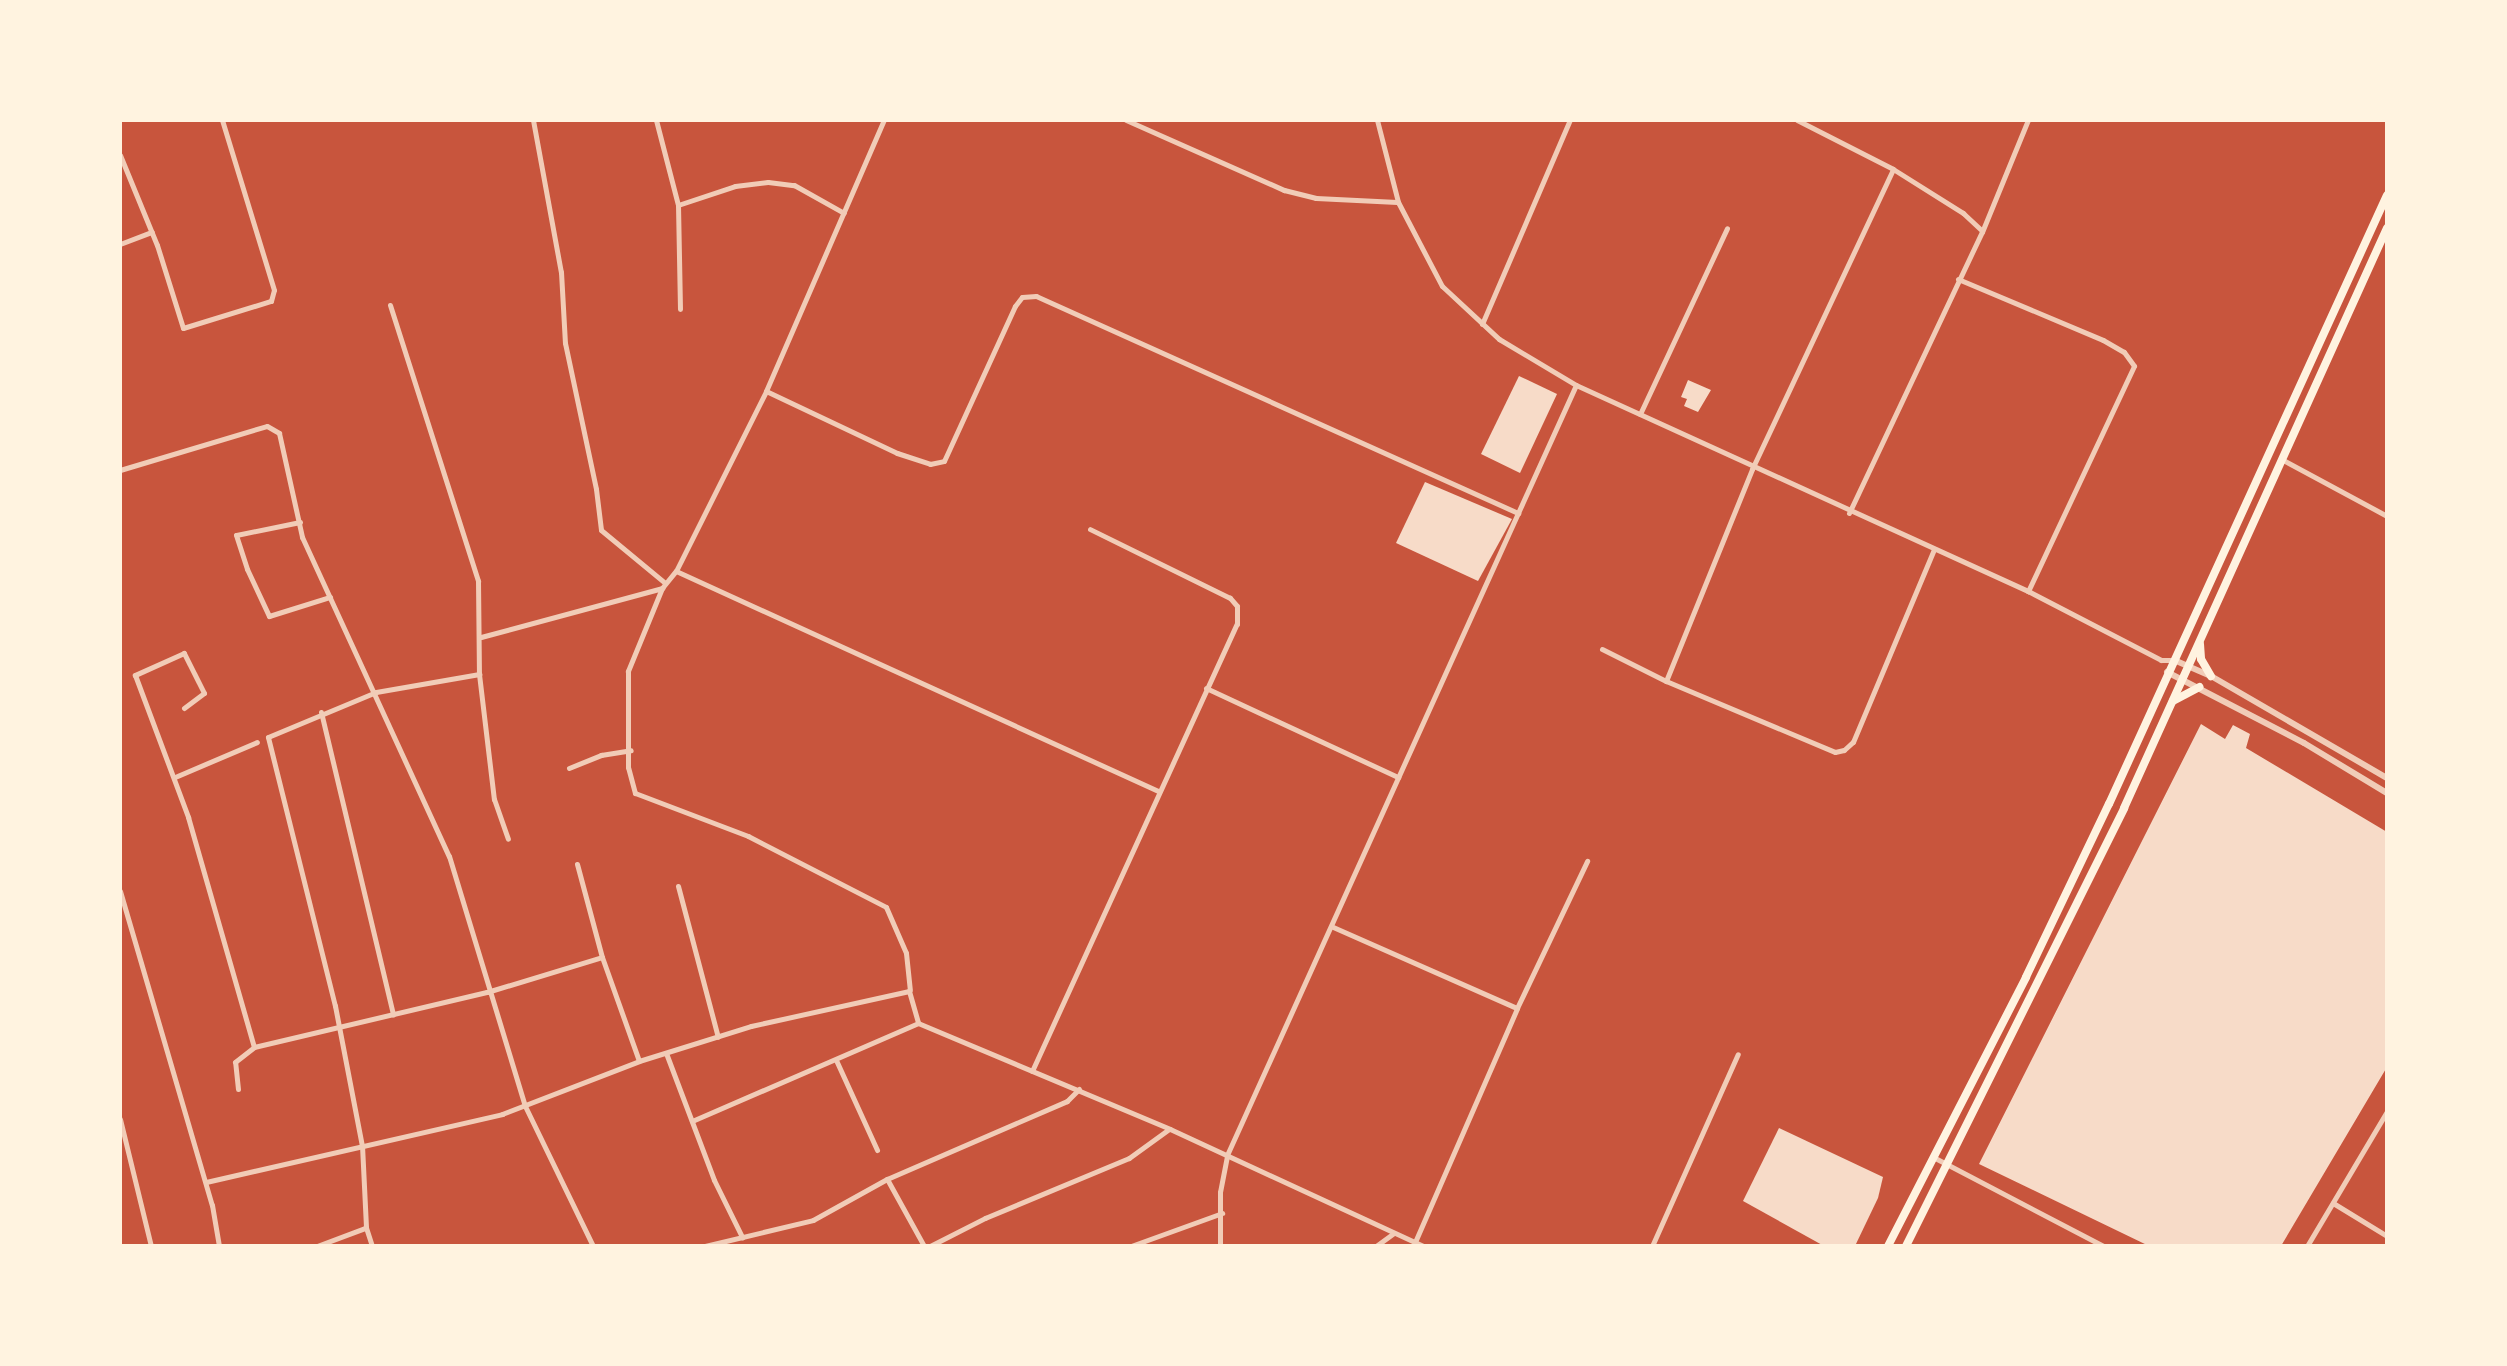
<!DOCTYPE html>
<style>
body{margin:0}
#map{position:relative;width:2507px;height:1366px;overflow:hidden;background:#c8553d;font-family:"Fira Sans",sans-serif}
div>[style]{position:absolute}
.building>*{inset:0;background:#f7dbc8}
.minor>*{height:5px;margin:-2.5px;padding:0 2.5px;transform-origin:2.5px;border-radius:2.5px;background:#f1ccb7}
.tertiary>*{height:6px;margin:-3px;padding:0 3px;transform-origin:3px;border-radius:3px;background:#f1ccb7}
.primary>*{height:8px;margin:-4px;padding:0 4px;transform-origin:4px;border-radius:4px;background:#fff3e0}
span{translate:-50% -50%;white-space:nowrap;text-align:center;line-height:1.15;-webkit-text-stroke:8px #fff3e0;paint-order:stroke}
.frame{position:absolute;inset:0;border:122px solid #fff3e0;pointer-events:none}
</style>
<div id="map">
<div class="building">
<i style="clip-path:polygon(1519px 376px,1557px 394px,1520px 473px,1481px 454px)"></i>
<i style="clip-path:polygon(1688px 380px,1711px 390px,1698px 412px,1684px 406px,1687px 399px,1681px 397px)"></i>
<i style="clip-path:polygon(1425px 482px,1512px 519px,1478px 581px,1396px 543px)"></i>
<i style="clip-path:polygon(2201px 724px,2225px 739px,2233px 725px,2250px 734px,2246px 748px,2387px 832px,2387px 1067px,2281px 1246px,2149px 1246px,1979px 1164px)"></i>
<i style="clip-path:polygon(1779px 1128px,1883px 1177px,1878px 1198px,1855px 1246px,1824px 1246px,1743px 1201px)"></i>
</div>
<div class="minor">
<i style="left:533px;top:120px;width:155px;rotate:79.6deg"></i>
<i style="left:561px;top:272px;width:71px;rotate:86.8deg"></i>
<i style="left:565px;top:343px;width:149px;rotate:78deg"></i>
<i style="left:596px;top:489px;width:41px;rotate:83deg"></i>
<i style="left:601px;top:530px;width:83px;rotate:39.6deg"></i>
<i style="left:656px;top:120px;width:88px;rotate:75.5deg"></i>
<i style="left:678px;top:205px;width:104px;rotate:88.9deg"></i>
<i style="left:1126px;top:120px;width:173px;rotate:23.9deg"></i>
<i style="left:1284px;top:190px;width:33px;rotate:14deg"></i>
<i style="left:1316px;top:198px;width:81px;rotate:2.8deg"></i>
<i style="left:1377px;top:120px;width:85px;rotate:75.6deg"></i>
<i style="left:1398px;top:202px;width:95px;rotate:62.4deg"></i>
<i style="left:1442px;top:286px;width:78px;rotate:42.9deg"></i>
<i style="left:1499px;top:339px;width:90px;rotate:30.9deg"></i>
<i style="left:1576px;top:385px;width:497px;rotate:24.5deg"></i>
<i style="left:2028px;top:591px;width:150px;rotate:27.4deg"></i>
<i style="left:2161px;top:660px;width:12px"></i>
<i style="left:1797px;top:120px;width:108px;rotate:27deg"></i>
<i style="left:1893px;top:169px;width:83px;rotate:32.2deg"></i>
<i style="left:1963px;top:213px;width:26px;rotate:43deg"></i>
<i style="left:120px;top:155px;width:97px;rotate:67.7deg"></i>
<i style="left:157px;top:245px;width:87px;rotate:72.6deg"></i>
<i style="left:183px;top:328px;width:92px;rotate:-17.1deg"></i>
<i style="left:271px;top:301px;width:11px;rotate:-75deg"></i>
<i style="left:274px;top:290px;width:178px;rotate:-107deg"></i>
<i style="left:678px;top:205px;width:60px;rotate:-18.4deg"></i>
<i style="left:735px;top:186px;width:33px;rotate:-7deg"></i>
<i style="left:768px;top:182px;width:26px;rotate:7deg"></i>
<i style="left:794px;top:185px;width:57px;rotate:29.2deg"></i>
<i style="left:120px;top:244px;width:34px;rotate:-21deg"></i>
<i style="left:1958px;top:279px;width:157px;rotate:22.8deg"></i>
<i style="left:2103px;top:340px;width:24px;rotate:30deg"></i>
<i style="left:2124px;top:352px;width:17px;rotate:54deg"></i>
<i style="left:2134px;top:366px;width:249px;rotate:115.2deg"></i>
<i style="left:390px;top:305px;width:290px;rotate:72.3deg"></i>
<i style="left:478px;top:581px;width:93px;rotate:89.4deg"></i>
<i style="left:479px;top:674px;width:126px;rotate:83.2deg"></i>
<i style="left:494px;top:799px;width:42px;rotate:70.7deg"></i>
<i style="left:1482px;top:324px;width:222px;rotate:-66.7deg"></i>
<i style="left:766px;top:391px;width:145px;rotate:25.3deg"></i>
<i style="left:897px;top:453px;width:35px;rotate:18deg"></i>
<i style="left:930px;top:464px;width:14px;rotate:-12deg"></i>
<i style="left:944px;top:461px;width:170px;rotate:-65.4deg"></i>
<i style="left:1015px;top:306px;width:11px;rotate:-52deg"></i>
<i style="left:1022px;top:297px;width:14px;rotate:-4deg"></i>
<i style="left:1036px;top:296px;width:529px;rotate:24.24deg"></i>
<i style="left:1640px;top:414px;width:205px;rotate:-64.9deg"></i>
<i style="left:2283px;top:460px;width:118px;rotate:28.3deg"></i>
<i style="left:120px;top:470px;width:153px;rotate:-16.7deg"></i>
<i style="left:267px;top:426px;width:14px;rotate:30deg"></i>
<i style="left:279px;top:433px;width:107px;rotate:77.5deg"></i>
<i style="left:302px;top:537px;width:351px;rotate:65.3deg"></i>
<i style="left:449px;top:856px;width:261px;rotate:73.1deg"></i>
<i style="left:525px;top:1106px;width:156px;rotate:64.1deg"></i>
<i style="left:1849px;top:513px;width:311px;rotate:-64.7deg"></i>
<i style="left:1982px;top:232px;width:121px;rotate:-67.7deg"></i>
<i style="left:300px;top:522px;width:65px;rotate:168.5deg"></i>
<i style="left:236px;top:535px;width:36px;rotate:72deg"></i>
<i style="left:247px;top:569px;width:52px;rotate:64.9deg"></i>
<i style="left:269px;top:616px;width:64px;rotate:-17.3deg"></i>
<i style="left:676px;top:571px;width:530px;rotate:24.53deg"></i>
<i style="left:662px;top:588px;width:90px;rotate:112.3deg"></i>
<i style="left:628px;top:671px;width:96px;rotate:90deg"></i>
<i style="left:628px;top:767px;width:27px;rotate:75deg"></i>
<i style="left:635px;top:793px;width:121px;rotate:20.8deg"></i>
<i style="left:748px;top:836px;width:155px;rotate:27.2deg"></i>
<i style="left:886px;top:907px;width:50px;rotate:66.5deg"></i>
<i style="left:906px;top:953px;width:37px;rotate:84deg"></i>
<i style="left:481px;top:637px;width:188px;rotate:-15.1deg"></i>
<i style="left:662px;top:588px;width:22px;rotate:-51deg"></i>
<i style="left:676px;top:571px;width:201px;rotate:-63.4deg"></i>
<i style="left:766px;top:391px;width:296px;rotate:-66.5deg"></i>
<i style="left:1602px;top:649px;width:72px;rotate:26.6deg"></i>
<i style="left:1666px;top:681px;width:183px;rotate:22.8deg"></i>
<i style="left:1835px;top:752px;width:9px;rotate:-13deg"></i>
<i style="left:1844px;top:750px;width:12px;rotate:-42deg"></i>
<i style="left:1853px;top:742px;width:209px;rotate:-67.2deg"></i>
<i style="left:1666px;top:681px;width:229px;rotate:-67.9deg"></i>
<i style="left:1752px;top:469px;width:331px;rotate:-64.8deg"></i>
<i style="left:1206px;top:688px;width:212px;rotate:24.9deg"></i>
<i style="left:184px;top:708px;width:25px;rotate:-37deg"></i>
<i style="left:204px;top:693px;width:45px;rotate:-116.6deg"></i>
<i style="left:184px;top:653px;width:54px;rotate:155.8deg"></i>
<i style="left:135px;top:675px;width:152px;rotate:69.5deg"></i>
<i style="left:188px;top:817px;width:239px;rotate:74deg"></i>
<i style="left:321px;top:712px;width:311px;rotate:76.6deg"></i>
<i style="left:569px;top:768px;width:35px;rotate:-22deg"></i>
<i style="left:601px;top:755px;width:30px;rotate:-9deg"></i>
<i style="left:175px;top:777px;width:89px;rotate:-23.1deg"></i>
<i style="left:577px;top:864px;width:96px;rotate:75deg"></i>
<i style="left:602px;top:957px;width:110px;rotate:70.4deg"></i>
<i style="left:678px;top:886px;width:156px;rotate:75.2deg"></i>
<i style="left:120px;top:891px;width:327px;rotate:73.7deg"></i>
<i style="left:212px;top:1205px;width:42px;rotate:80.3deg"></i>
<i style="left:1333px;top:927px;width:201px;rotate:23.8deg"></i>
<i style="left:666px;top:1053px;width:136px;rotate:69.3deg"></i>
<i style="left:714px;top:1180px;width:64px;rotate:63.8deg"></i>
<i style="left:836px;top:1060px;width:99px;rotate:65.5deg"></i>
<i style="left:1032px;top:1071px;width:492px;rotate:-65.4deg"></i>
<i style="left:1237px;top:624px;width:18px;rotate:-90deg"></i>
<i style="left:1237px;top:606px;width:11px;rotate:-131deg"></i>
<i style="left:1230px;top:598px;width:156px;rotate:-153.8deg"></i>
<i style="left:238px;top:1089px;width:27px;rotate:-96deg"></i>
<i style="left:235px;top:1062px;width:24px;rotate:-38deg"></i>
<i style="left:254px;top:1047px;width:239px;rotate:-13.3deg"></i>
<i style="left:487px;top:992px;width:120px;rotate:-16.9deg"></i>
<i style="left:120px;top:1119px;width:131px;rotate:76.3deg"></i>
<i style="left:692px;top:1121px;width:246px;rotate:-23.4deg"></i>
<i style="left:1935px;top:1158px;width:190px;rotate:27.6deg"></i>
<i style="left:887px;top:1179px;width:77px;rotate:61.1deg"></i>
<i style="left:206px;top:1182px;width:304px;rotate:-12.9deg"></i>
<i style="left:502px;top:1114px;width:147px;rotate:-21.1deg"></i>
<i style="left:639px;top:1061px;width:117px;rotate:-17.4deg"></i>
<i style="left:751px;top:1026px;width:162px;rotate:-12.5deg"></i>
<i style="left:909px;top:991px;width:33px;rotate:74deg"></i>
<i style="left:918px;top:1023px;width:273px;rotate:22.8deg"></i>
<i style="left:1170px;top:1129px;width:279px;rotate:24.8deg"></i>
<i style="left:2333px;top:1203px;width:63px;rotate:31.4deg"></i>
<i style="left:1415px;top:1242px;width:255px;rotate:-66.4deg"></i>
<i style="left:1517px;top:1008px;width:163px;rotate:-64.5deg"></i>
<i style="left:317px;top:1246px;width:51px;rotate:-20.6deg"></i>
<i style="left:372px;top:1246px;width:20px;rotate:-108deg"></i>
<i style="left:366px;top:1227px;width:81px;rotate:-92.8deg"></i>
<i style="left:362px;top:1146px;width:143px;rotate:-100.9deg"></i>
<i style="left:335px;top:1006px;width:277px;rotate:-104deg"></i>
<i style="left:268px;top:737px;width:117px;rotate:-22.6deg"></i>
<i style="left:376px;top:692px;width:105px;rotate:-9.9deg"></i>
<i style="left:705px;top:1246px;width:111px;rotate:-13.5deg"></i>
<i style="left:813px;top:1220px;width:85px;rotate:-29deg"></i>
<i style="left:887px;top:1179px;width:196px;rotate:-23.4deg"></i>
<i style="left:1067px;top:1101px;width:17px;rotate:-45deg"></i>
<i style="left:930px;top:1246px;width:62px;rotate:-27deg"></i>
<i style="left:985px;top:1218px;width:156px;rotate:-22.6deg"></i>
<i style="left:1129px;top:1158px;width:49px;rotate:-35.9deg"></i>
<i style="left:1131px;top:1246px;width:97px;rotate:-19.9deg"></i>
<i style="left:1220px;top:1246px;width:54px;rotate:-90deg"></i>
<i style="left:1220px;top:1192px;width:38px;rotate:-79deg"></i>
<i style="left:1227px;top:1155px;width:845px;rotate:-65.62deg"></i>
<i style="left:1376px;top:1246px;width:22px;rotate:-36deg"></i>
<i style="left:1652px;top:1246px;width:210px;rotate:-65.9deg"></i>
<i style="left:2307px;top:1246px;width:157px;rotate:-59.3deg"></i>
</div>
<div class="tertiary">
<i style="left:2174px;top:660px;width:40px;rotate:23.4deg"></i>
<i style="left:2211px;top:676px;width:203px;rotate:30.1deg"></i>
<i style="left:2167px;top:672px;width:154px;rotate:27.4deg"></i>
<i style="left:2304px;top:743px;width:97px;rotate:31.1deg"></i>
</div>
<div class="primary">
<i style="left:2200px;top:644px;width:15px;rotate:86deg"></i>
<i style="left:2201px;top:659px;width:20px;rotate:60deg"></i>
<i style="left:2173px;top:701px;width:30px;rotate:-28deg"></i>
<i style="left:1888px;top:1246px;width:302px;rotate:-62.8deg"></i>
<i style="left:2026px;top:977px;width:192px;rotate:-64.4deg"></i>
<i style="left:2109px;top:804px;width:669px;rotate:-65.46deg"></i>
<i style="left:1906px;top:1246px;width:489px;rotate:-63.5deg"></i>
<i style="left:2124px;top:808px;width:637px;rotate:-65.61deg"></i>
</div>
<div class="frame"></div>
</div>
